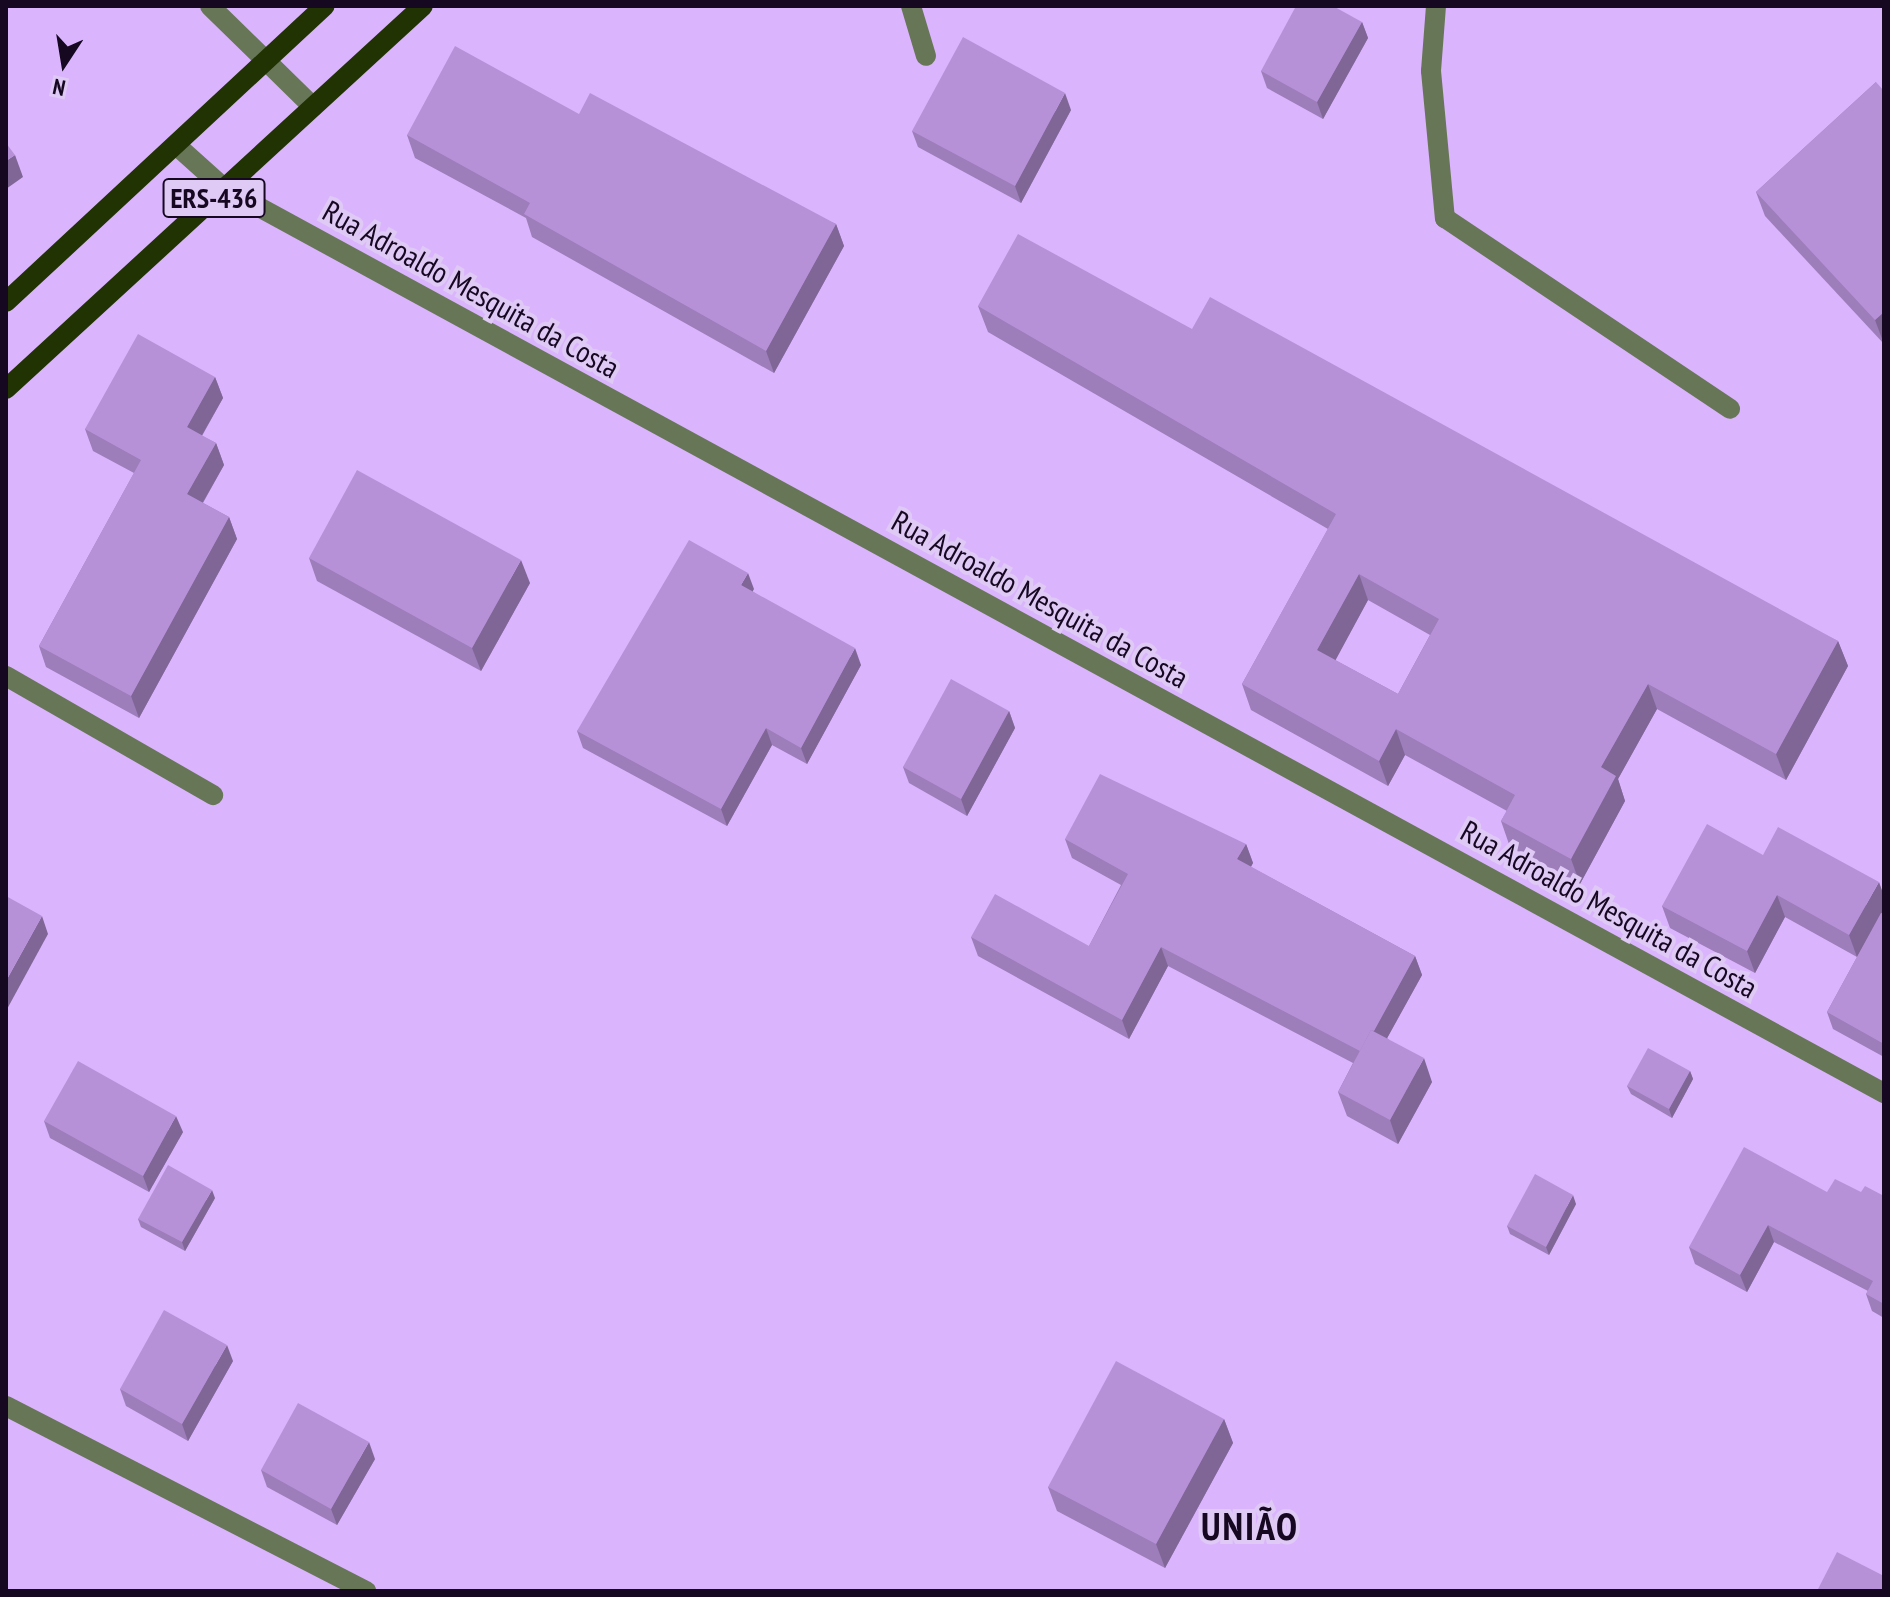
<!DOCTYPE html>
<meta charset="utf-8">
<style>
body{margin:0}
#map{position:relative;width:1890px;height:1597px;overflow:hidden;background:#dab4fd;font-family:"PT Sans Narrow",sans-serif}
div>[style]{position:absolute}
.minor>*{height:20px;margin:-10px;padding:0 10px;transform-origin:10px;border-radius:10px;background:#687658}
.major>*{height:20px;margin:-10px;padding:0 10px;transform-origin:10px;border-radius:10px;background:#213303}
.wall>*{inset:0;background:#9d7dba}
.shaded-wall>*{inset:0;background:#806697}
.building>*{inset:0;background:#b791d8}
span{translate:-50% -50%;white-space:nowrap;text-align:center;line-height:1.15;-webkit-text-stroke:8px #dfc9f5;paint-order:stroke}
.shield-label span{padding:2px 6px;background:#dfc9f5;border:2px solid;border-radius:6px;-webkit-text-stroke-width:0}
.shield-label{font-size:28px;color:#170822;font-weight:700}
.street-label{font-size:30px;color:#170822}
.district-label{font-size:38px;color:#170822;font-weight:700;letter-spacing:2px}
.frame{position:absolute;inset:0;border:8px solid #170822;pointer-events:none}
.north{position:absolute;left:24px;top:24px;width:80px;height:80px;-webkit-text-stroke:6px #dfc9f5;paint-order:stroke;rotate:192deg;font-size:22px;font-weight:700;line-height:32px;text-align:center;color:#170822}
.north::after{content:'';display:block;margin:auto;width:28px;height:36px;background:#170822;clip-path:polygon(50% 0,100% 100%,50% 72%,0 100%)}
</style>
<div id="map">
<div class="minor">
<i style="left:210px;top:6px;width:144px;rotate:44.4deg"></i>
<i style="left:911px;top:6px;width:52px;rotate:73.3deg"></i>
<i style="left:1436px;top:6px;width:65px;rotate:94.4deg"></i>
<i style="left:1431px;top:71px;width:148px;rotate:84.6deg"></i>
<i style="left:1445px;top:218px;width:343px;rotate:33.8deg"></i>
<i style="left:176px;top:145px;width:64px;rotate:41.9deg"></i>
<i style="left:224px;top:188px;width:1891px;rotate:28.6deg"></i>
<i style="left:6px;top:676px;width:239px;rotate:29.9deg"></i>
<i style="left:6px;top:1406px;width:405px;rotate:27.2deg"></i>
</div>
<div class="major">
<i style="left:6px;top:302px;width:435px;rotate:-42.9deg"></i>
<i style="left:6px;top:389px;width:566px;rotate:-42.57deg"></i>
</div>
<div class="wall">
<i style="clip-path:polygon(1362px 22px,1368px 38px,1323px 119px,1267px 88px,1261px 71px)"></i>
<i style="clip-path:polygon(1876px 82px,1884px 344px,1765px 216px,1756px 192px)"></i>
<i style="clip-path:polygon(1071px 110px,1021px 203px,918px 147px,912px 131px)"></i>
<i style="clip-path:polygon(579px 114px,836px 224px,844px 246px,774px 373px,532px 237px,526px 218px,415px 158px,407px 135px)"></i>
<i style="clip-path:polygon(evenodd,978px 306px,1192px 329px,1838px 641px,1848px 666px,1786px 780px,1657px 709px,1618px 779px,1625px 801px,1580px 884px,1510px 847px,1501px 821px,1507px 811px,1405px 755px,1388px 786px,1251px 710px,1242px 684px,1328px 529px,988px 332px,978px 306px,1368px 600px,1430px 635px,1398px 694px,1335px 660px,1368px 600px)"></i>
<i style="clip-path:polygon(215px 377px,223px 398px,202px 436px,216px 443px,224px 465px,203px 503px,229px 517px,237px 539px,139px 718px,46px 667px,39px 646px,134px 473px,93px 451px,85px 429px)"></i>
<i style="clip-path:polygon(309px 558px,530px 583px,481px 671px,317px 581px)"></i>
<i style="clip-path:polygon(754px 589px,752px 591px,861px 665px,807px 764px,772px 745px,727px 826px,583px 748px,577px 731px)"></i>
<i style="clip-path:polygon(1009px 711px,1015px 728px,967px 816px,909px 783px,903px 767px)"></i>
<i style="clip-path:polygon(1065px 839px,1246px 844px,1253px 863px,1251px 867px,1415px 956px,1422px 975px,1387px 1038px,1432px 1082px,1398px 1144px,1347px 1116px,1338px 1092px,1353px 1063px,1168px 966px,1129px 1039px,978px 956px,971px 937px,1089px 946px,1121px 885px,1072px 858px)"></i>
<i style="clip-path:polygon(1763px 855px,1884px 914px,1884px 1057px,1833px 1029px,1827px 1012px,1857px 957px,1785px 917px,1755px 973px,1670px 928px,1662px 906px)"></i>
<i style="clip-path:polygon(1690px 1071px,1693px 1079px,1672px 1118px,1631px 1094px,1627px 1086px)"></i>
<i style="clip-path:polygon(44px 1121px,183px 1132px,149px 1192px,50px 1138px)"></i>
<i style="clip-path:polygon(1861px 1192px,1884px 1196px,1884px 1318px,1872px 1311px,1866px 1294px,1868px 1291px,1774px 1242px,1747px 1292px,1695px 1264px,1689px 1247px)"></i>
<i style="clip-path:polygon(215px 1198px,185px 1251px,141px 1227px,138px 1219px)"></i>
<i style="clip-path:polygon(1576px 1204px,1549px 1255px,1510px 1234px,1507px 1226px)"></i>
<i style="clip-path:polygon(233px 1361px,188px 1441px,126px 1406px,120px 1389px)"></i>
<i style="clip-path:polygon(1224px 1419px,1233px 1443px,1165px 1568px,1057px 1511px,1048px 1487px)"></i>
<i style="clip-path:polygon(375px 1459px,337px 1525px,267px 1487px,261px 1470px)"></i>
</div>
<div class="shaded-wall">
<i style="clip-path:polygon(1362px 22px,1368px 38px,1323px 119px,1317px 102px)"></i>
<i style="clip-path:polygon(1065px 93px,1071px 110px,1021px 203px,1015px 186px)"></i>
<i style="clip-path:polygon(15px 155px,23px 177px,6px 189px,6px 161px)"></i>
<i style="clip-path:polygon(836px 224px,844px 246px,774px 373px,766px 351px)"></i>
<i style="clip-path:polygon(1884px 312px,1884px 344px,1875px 320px)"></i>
<i style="clip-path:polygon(215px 377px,223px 398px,194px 449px,187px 427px)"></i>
<i style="clip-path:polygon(216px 443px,224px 465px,195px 516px,187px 494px)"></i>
<i style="clip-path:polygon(229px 517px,237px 539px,139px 718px,131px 696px)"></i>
<i style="clip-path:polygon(521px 560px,530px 583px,481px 671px,472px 648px)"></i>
<i style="clip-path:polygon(748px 573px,754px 589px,747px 602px,741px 585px)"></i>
<i style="clip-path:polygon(1359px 574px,1368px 600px,1327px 676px,1317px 650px)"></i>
<i style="clip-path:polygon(1838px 641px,1848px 666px,1786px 780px,1776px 754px)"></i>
<i style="clip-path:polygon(855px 648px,861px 665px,807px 764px,801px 748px)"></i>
<i style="clip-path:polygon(1648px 684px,1657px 709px,1618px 779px,1625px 801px,1580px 884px,1571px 859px,1601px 767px)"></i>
<i style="clip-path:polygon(1009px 711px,1015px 728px,967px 816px,961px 799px)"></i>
<i style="clip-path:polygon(766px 728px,772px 745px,727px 826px,721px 809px)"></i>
<i style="clip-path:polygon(1396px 729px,1405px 755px,1388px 786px,1379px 761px)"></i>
<i style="clip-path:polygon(1246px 844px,1253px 863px,1244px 878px,1237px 859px)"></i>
<i style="clip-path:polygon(1879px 882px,1884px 896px,1884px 909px,1857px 957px,1849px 935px)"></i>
<i style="clip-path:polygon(1777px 895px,1785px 917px,1755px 973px,1747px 951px)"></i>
<i style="clip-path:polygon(42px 916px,48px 934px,6px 1011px,6px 981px)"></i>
<i style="clip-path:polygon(1161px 947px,1168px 966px,1129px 1039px,1122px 1020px)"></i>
<i style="clip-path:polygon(1415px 956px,1422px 975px,1369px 1071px,1362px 1052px)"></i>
<i style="clip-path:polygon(1424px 1058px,1432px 1082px,1398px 1144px,1390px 1120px)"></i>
<i style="clip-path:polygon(1690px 1071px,1693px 1079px,1672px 1118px,1669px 1109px)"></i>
<i style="clip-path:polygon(176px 1116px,183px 1132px,149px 1192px,143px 1176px)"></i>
<i style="clip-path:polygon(212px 1190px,215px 1198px,185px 1251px,182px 1242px)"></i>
<i style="clip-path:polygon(1573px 1195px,1576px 1204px,1549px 1255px,1546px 1247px)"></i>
<i style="clip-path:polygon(1768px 1225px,1774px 1242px,1747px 1292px,1740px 1275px)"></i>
<i style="clip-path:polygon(227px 1345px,233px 1361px,188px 1441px,182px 1424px)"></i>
<i style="clip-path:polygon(1224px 1419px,1233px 1443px,1165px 1568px,1156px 1544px)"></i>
<i style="clip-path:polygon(369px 1442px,375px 1459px,337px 1525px,331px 1509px)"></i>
</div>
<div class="building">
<i style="clip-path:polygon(1296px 6px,1333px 6px,1362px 22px,1317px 102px,1261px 71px)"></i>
<i style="clip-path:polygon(963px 37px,1065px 93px,1015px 186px,912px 131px)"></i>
<i style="clip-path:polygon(455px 46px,579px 114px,590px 93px,836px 224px,766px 351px,524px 214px,530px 203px,407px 135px)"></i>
<i style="clip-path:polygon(1876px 82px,1884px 91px,1884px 312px,1875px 320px,1756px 192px)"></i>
<i style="clip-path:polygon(6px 143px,15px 155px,6px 161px)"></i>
<i style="clip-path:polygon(evenodd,1018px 234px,1192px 329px,1210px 297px,1838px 641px,1776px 754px,1648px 684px,1601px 767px,1616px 776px,1571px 859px,1501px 821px,1515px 795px,1396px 729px,1379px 761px,1242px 684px,1336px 514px,978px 306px,1018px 234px,1359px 574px,1439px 619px,1398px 694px,1317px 650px,1359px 574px)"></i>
<i style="clip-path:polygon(138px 334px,215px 377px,187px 427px,216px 443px,187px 494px,229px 517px,131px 696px,39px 646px,141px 460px,85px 429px)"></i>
<i style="clip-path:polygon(357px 470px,521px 560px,472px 648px,309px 558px)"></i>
<i style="clip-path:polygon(689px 540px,748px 573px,741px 585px,855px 648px,801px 748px,766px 728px,721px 809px,577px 731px)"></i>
<i style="clip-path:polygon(951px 679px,1009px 711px,961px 799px,903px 767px)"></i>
<i style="clip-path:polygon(1100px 774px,1246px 844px,1237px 859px,1415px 956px,1374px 1031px,1371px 1030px,1360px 1051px,1161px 947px,1122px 1020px,971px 937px,995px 894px,1089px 946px,1128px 874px,1065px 839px)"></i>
<i style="clip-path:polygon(1707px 824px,1763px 855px,1778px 827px,1879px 882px,1849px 935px,1777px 895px,1747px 951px,1662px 906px)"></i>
<i style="clip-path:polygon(6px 896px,42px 916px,6px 981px)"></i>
<i style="clip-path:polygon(1881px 913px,1884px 914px,1884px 1044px,1827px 1012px)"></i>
<i style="clip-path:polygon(1371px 1030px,1424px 1058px,1390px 1120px,1338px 1092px)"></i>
<i style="clip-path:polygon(1648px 1048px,1690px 1071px,1669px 1109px,1627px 1086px)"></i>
<i style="clip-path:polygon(78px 1061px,176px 1116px,143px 1176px,44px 1121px)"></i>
<i style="clip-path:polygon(1744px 1147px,1827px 1192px,1835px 1179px,1861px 1192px,1865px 1186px,1884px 1196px,1884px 1304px,1866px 1294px,1873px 1281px,1768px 1225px,1740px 1275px,1689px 1247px)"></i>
<i style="clip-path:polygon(168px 1165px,212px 1190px,182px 1242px,138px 1219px)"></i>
<i style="clip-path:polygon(1535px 1174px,1573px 1195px,1546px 1247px,1507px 1226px)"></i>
<i style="clip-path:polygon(164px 1310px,227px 1345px,182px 1424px,120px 1389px)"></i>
<i style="clip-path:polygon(1116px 1361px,1224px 1419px,1156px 1544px,1048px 1487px)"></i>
<i style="clip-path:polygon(298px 1403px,369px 1442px,331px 1509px,261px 1470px)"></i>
<i style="clip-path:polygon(1837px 1552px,1884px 1576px,1884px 1591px,1817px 1591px)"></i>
</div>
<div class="shield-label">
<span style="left:214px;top:198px">ERS-436</span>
</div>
<div class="street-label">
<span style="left:471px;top:289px;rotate:29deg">Rua Adroaldo Mesquita da Costa</span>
<span style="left:1040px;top:599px;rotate:29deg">Rua Adroaldo Mesquita da Costa</span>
<span style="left:1609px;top:909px;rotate:29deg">Rua Adroaldo Mesquita da Costa</span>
</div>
<div class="district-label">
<span style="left:1250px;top:1526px">UNIÃO</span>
</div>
<div class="frame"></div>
<div class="north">N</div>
</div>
